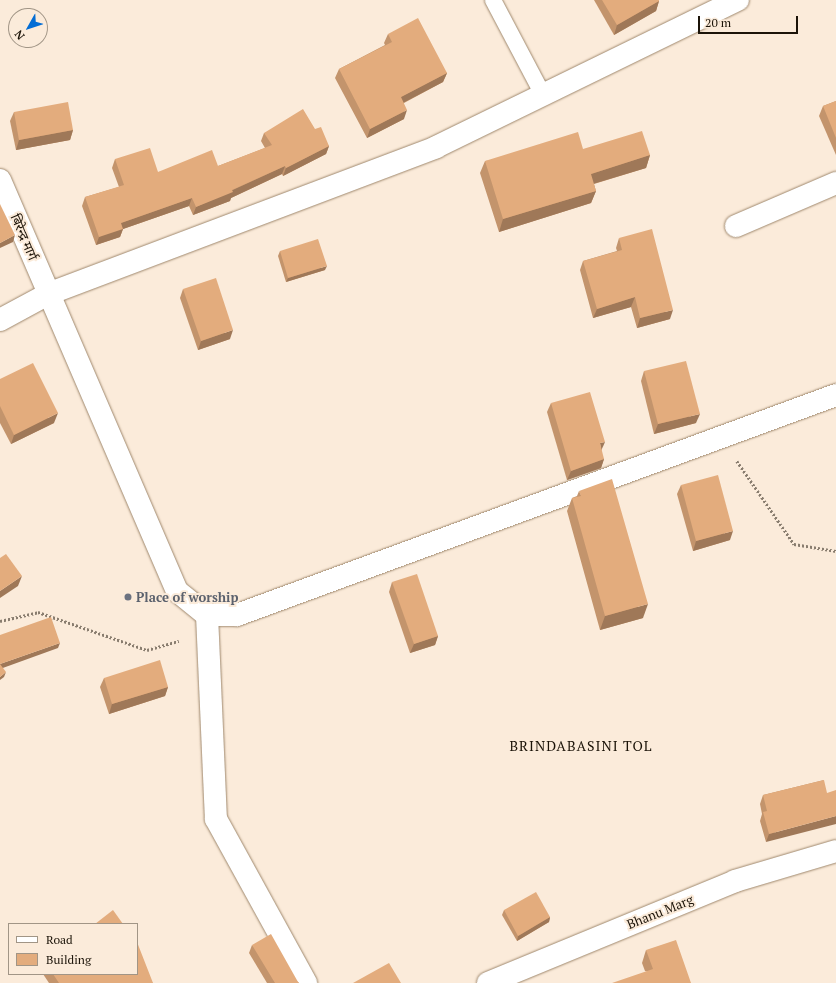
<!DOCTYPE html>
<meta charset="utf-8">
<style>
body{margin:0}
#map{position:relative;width:836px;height:983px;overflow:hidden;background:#fbebda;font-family:"PT Serif","Noto Sans Devanagari",serif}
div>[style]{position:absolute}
.path>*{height:2.5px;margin-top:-1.25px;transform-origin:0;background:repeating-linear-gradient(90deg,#897d6f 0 2px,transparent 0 4px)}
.roads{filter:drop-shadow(0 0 1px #9f886d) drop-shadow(0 0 1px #9f886d)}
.service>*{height:16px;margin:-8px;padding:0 8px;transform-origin:8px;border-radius:8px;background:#fff}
.minor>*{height:22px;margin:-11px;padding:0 11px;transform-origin:11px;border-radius:11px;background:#fff}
.secondary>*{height:22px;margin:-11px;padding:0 11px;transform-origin:11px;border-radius:11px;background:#fff}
.wall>*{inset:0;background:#c3946c}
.shaded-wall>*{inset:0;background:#9f7858}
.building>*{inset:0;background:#e3ac7d}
.dots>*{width:11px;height:11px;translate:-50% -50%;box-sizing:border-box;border:2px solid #fbebda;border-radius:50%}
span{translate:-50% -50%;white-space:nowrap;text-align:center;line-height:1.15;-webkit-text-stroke:4px #fbebda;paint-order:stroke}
.street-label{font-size:13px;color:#1b1308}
.worship-label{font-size:13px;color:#5b616d;font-weight:700}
.left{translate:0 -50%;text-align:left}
.neighbourhood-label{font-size:14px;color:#1b1308;letter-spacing:1px}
.legend{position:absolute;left:8px;top:923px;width:130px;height:52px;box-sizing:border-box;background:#fbebda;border:1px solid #a19586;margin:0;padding:5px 7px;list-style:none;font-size:12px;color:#1b1308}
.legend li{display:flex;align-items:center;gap:8px;height:20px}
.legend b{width:20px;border:1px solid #a19586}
.north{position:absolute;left:8px;top:8px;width:40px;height:40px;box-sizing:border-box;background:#fbebda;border:1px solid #a19586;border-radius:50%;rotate:231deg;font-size:11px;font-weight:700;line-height:16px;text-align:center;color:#1b1308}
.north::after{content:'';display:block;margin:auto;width:14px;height:18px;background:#036dd5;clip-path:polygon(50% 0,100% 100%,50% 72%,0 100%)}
.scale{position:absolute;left:698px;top:16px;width:100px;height:18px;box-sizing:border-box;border:2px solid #1b1308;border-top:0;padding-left:5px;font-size:12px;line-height:14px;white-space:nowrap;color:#1b1308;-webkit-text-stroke:3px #fbebda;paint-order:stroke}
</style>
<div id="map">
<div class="path">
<i style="left:737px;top:461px;width:101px;rotate:55.5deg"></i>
<i style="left:794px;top:544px;width:43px;rotate:9.5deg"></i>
<i style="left:0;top:621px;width:39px;rotate:-13deg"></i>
<i style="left:38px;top:612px;width:115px;rotate:19.2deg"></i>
<i style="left:147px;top:650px;width:33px;rotate:-16deg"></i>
</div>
<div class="roads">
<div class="service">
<i style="left:493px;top:0;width:107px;rotate:62.2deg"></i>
</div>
<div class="minor">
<i style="left:0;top:180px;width:447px;rotate:66.7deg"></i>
<i style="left:177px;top:591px;width:38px;rotate:39deg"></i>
<i style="left:207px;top:615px;width:30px"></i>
<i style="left:237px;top:615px;width:638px;rotate:-20.17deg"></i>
<i style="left:736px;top:226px;width:109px;rotate:-23.3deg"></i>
<i style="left:207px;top:615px;width:204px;rotate:87.5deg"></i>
<i style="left:216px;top:819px;width:187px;rotate:61.2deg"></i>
<i style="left:488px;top:983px;width:267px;rotate:-22.4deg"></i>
<i style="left:735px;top:881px;width:105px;rotate:-16.5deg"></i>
</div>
<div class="secondary">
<i style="left:0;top:320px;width:55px;rotate:-28.4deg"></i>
<i style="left:48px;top:294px;width:415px;rotate:-20.7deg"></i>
<i style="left:436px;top:147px;width:336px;rotate:-26deg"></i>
</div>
</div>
<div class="wall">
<i style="clip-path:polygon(594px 0,659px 0,659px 1px,656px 11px,614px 35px)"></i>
<i style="clip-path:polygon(388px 34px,447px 73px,443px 82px,404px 103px,404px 119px,367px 138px,335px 78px,339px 69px,385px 45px,384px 43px)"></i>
<i style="clip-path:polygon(836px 101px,836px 155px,819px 116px,823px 106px)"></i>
<i style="clip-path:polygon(14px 112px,73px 130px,70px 140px,16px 150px,10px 121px)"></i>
<i style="clip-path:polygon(315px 129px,329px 146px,326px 154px,283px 176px,282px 174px,231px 198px,230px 201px,193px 215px,189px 206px,123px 229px,120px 237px,96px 245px,82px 206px,85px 197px,119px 187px,112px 168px,115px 159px,158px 172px,218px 166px,265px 148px,261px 141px,264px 133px)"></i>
<i style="clip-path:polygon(583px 149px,650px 155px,646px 168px,594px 184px,596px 191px,591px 203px,499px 232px,480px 173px,485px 161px)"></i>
<i style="clip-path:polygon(619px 238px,670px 319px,637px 328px,631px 307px,593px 318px,580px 270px,583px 261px,617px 251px,616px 248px)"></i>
<i style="clip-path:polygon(280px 251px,325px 270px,286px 282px,278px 256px)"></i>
<i style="clip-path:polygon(183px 289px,230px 339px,198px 350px,180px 298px)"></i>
<i style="clip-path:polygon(644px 371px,696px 423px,654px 434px,641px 381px)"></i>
<i style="clip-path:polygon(0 379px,54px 423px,11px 444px,0 423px)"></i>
<i style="clip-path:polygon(551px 403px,604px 459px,601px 468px,567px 480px,547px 412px)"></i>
<i style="clip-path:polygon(681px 485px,730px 540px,693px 551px,677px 494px)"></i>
<i style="clip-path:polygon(579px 491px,643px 618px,600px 630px,567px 511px,572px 498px,577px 496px)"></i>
<i style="clip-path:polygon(392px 582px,438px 636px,435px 645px,410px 653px,389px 592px)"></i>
<i style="clip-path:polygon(104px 678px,168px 687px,165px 696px,109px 714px,100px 687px)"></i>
<i style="clip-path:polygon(824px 780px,766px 842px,760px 821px,762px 814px,760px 804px,763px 795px)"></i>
<i style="clip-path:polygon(504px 910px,550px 917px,549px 922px,517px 941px,502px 915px)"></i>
<i style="clip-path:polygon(252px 945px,298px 982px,299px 983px,267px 983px,249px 953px)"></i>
<i style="clip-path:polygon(646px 950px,691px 983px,645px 971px,642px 963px)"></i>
<i style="clip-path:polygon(43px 974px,137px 974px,153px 983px,49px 983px)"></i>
</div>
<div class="shaded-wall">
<i style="clip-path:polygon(659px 1px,656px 11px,614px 35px,617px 25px)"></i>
<i style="clip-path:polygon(447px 73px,443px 82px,397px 106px,401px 97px)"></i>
<i style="clip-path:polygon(407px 110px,404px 119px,367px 138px,370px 129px)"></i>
<i style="clip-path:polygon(73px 130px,70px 140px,16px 150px,19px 140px)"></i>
<i style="clip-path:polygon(329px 146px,326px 154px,283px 176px,286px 168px)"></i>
<i style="clip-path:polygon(650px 155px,646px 168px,586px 186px,591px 174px)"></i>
<i style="clip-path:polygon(285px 166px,282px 174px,231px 198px,230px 201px,193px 215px,196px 207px)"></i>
<i style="clip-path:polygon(596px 191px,591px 203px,499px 232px,503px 219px)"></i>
<i style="clip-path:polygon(192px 198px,189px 206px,123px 229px,120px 237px,96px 245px,99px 237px,121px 223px)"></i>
<i style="clip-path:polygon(15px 235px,13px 242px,0 248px,0 243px)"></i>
<i style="clip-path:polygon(327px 266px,325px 270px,286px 282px,288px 278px)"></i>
<i style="clip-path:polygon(635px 297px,631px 307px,593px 318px,597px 309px)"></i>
<i style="clip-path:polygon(673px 310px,670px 319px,637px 328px,640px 318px)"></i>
<i style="clip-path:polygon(233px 330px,230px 339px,198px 350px,201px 341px)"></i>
<i style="clip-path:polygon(58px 413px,54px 423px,11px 444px,14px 435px)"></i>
<i style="clip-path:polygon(700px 414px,696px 423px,654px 434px,658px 424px)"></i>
<i style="clip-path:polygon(605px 442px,601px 451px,600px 443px)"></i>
<i style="clip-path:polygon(604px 459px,601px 468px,567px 480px,571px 471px)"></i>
<i style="clip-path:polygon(733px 531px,730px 540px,693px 551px,696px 541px)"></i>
<i style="clip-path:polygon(22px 576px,18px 586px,0 598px,0 591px)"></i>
<i style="clip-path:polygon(648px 604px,643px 618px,600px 630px,605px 616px)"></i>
<i style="clip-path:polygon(438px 636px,435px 645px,410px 653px,414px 644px)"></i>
<i style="clip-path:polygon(60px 643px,58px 648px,0 669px,0 664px)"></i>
<i style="clip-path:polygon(6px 672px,4px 677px,0 680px,0 677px)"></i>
<i style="clip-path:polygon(168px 687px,165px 696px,109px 714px,112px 704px)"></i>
<i style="clip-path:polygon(836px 816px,836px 824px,766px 842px,769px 834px)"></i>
<i style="clip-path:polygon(550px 917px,549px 922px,517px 941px,518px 936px)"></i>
</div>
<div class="building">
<i style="clip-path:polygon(602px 0,659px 0,659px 1px,617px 25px)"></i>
<i style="clip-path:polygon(418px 18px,447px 73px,401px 97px,407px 110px,370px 129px,339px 69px,392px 42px,388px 34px)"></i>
<i style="clip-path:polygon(836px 101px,836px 138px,823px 106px)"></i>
<i style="clip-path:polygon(68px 102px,73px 130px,19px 140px,14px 112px)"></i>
<i style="clip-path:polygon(303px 109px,315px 129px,321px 127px,329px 146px,286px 168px,285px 166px,232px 190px,233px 192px,196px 207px,192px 198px,121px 223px,123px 229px,99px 237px,85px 197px,124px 185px,115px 159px,150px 148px,158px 172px,212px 150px,218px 166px,272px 145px,264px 133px)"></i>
<i style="clip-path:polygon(642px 131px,650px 155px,591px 174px,596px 191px,503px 219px,485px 161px,578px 132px,583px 149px)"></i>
<i style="clip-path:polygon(0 204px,15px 235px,0 243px)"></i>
<i style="clip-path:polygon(652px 229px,673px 310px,640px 318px,635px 297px,597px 309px,583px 261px,622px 250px,619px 238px)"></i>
<i style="clip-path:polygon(318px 239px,327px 266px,288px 278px,280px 251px)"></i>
<i style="clip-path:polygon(216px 278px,233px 330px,201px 341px,183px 289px)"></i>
<i style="clip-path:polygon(686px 361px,700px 414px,658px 424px,644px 371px)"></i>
<i style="clip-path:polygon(33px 363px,58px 413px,14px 435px,0 406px,0 379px)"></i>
<i style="clip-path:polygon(590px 392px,605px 442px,600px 443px,604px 459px,571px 471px,551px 403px)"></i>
<i style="clip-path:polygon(718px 475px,733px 531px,696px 541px,681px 485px)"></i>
<i style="clip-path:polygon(612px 479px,648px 604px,605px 616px,572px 498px,581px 496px,579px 491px)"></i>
<i style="clip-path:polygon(6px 554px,22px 576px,0 591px,0 558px)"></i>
<i style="clip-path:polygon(417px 574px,438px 636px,414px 644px,392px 582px)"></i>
<i style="clip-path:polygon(51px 617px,60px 643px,0 664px,6px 672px,0 677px,0 635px)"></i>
<i style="clip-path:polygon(160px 660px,168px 687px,112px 704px,104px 678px)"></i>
<i style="clip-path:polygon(824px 780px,827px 793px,836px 790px,836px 816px,769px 834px,763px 812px,767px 811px,763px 795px)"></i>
<i style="clip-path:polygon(536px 892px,550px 917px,518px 936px,504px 910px)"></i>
<i style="clip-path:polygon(113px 910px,123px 924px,95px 924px)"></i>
<i style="clip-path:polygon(271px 934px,298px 982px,299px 983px,275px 983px,252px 945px)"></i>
<i style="clip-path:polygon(676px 940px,691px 983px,612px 983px,653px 969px,646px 950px)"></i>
<i style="clip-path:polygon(137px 942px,153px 983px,59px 983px,53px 974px,137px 974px)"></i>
<i style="clip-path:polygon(389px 963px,401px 983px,353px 983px)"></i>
</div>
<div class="dots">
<i style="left:128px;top:597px;background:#6b7280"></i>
</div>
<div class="street-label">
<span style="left:24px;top:237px;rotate:67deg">बिरेन्द्र मार्ग</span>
<span style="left:660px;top:912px;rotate:-22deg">Bhanu Marg</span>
</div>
<div class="worship-label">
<span class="left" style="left:136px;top:597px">Place of worship</span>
</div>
<div class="neighbourhood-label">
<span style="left:581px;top:746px">BRINDABASINI TOL</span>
</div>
<ul class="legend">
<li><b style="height:5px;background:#fff"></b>Road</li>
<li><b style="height:11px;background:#e3ac7d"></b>Building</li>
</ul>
<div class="north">N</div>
<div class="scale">20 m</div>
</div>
